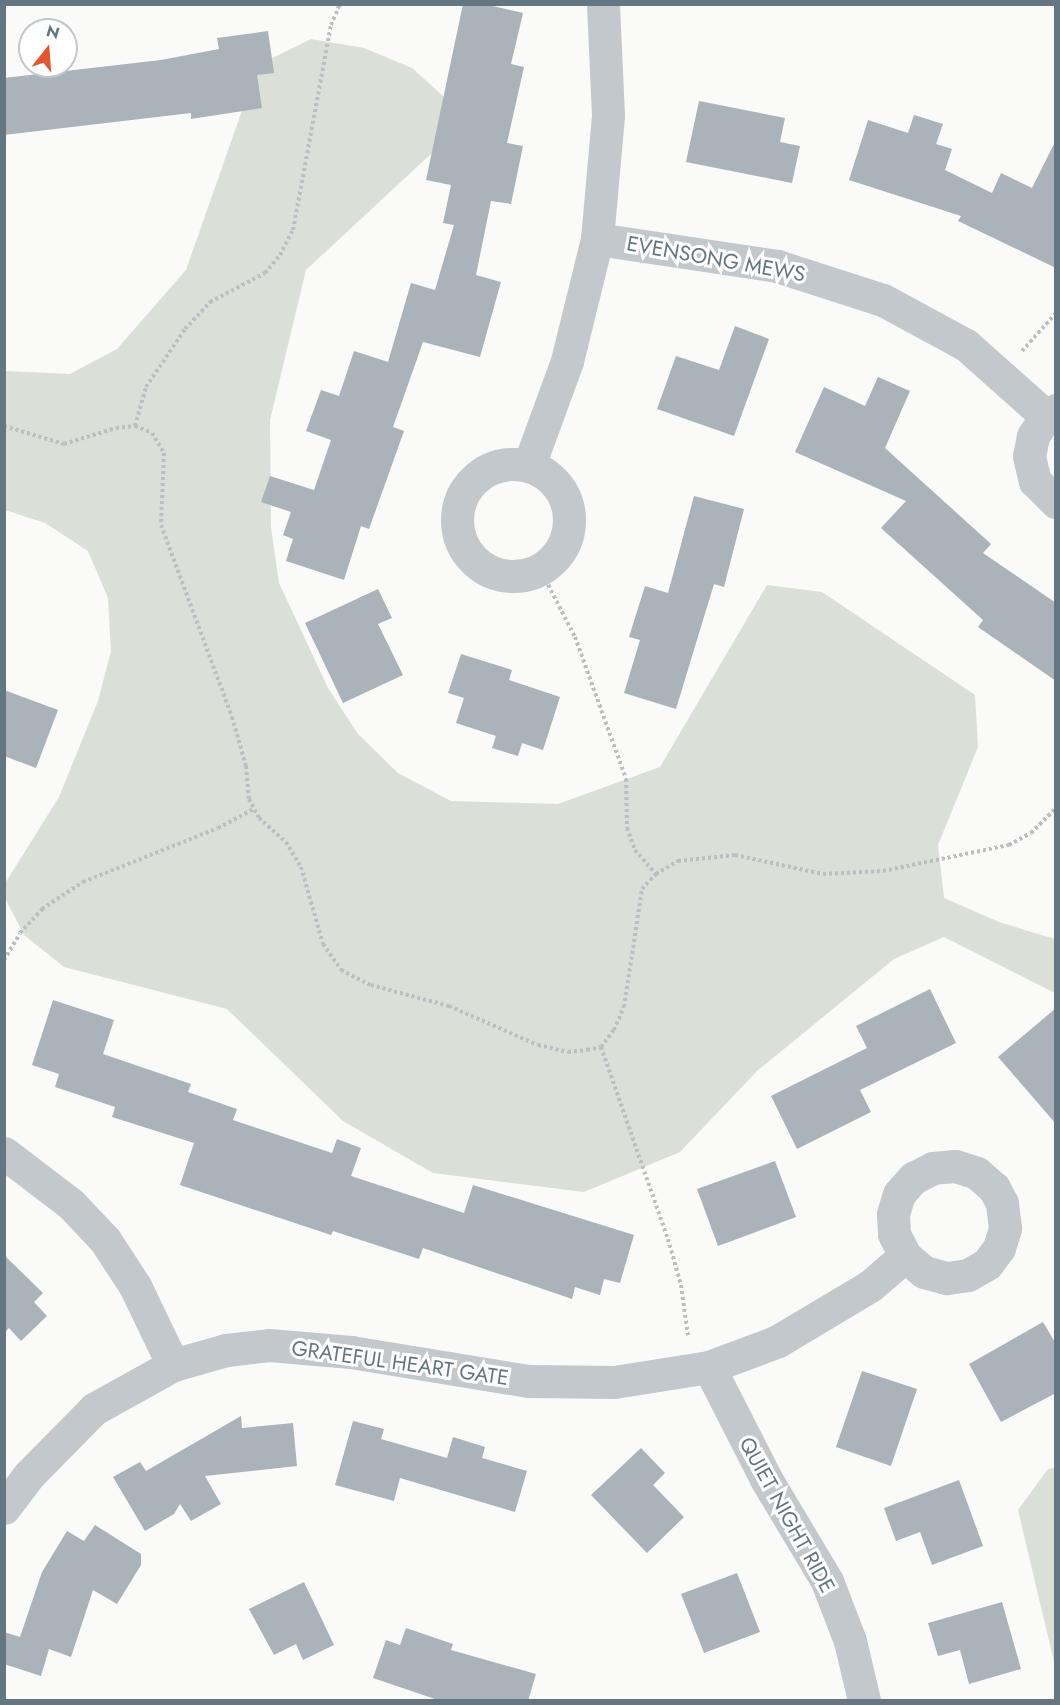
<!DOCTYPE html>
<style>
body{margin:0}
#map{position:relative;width:1060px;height:1705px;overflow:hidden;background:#fafaf8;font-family:Jost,sans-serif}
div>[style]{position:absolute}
.green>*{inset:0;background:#dadfd7}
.building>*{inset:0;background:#aab3b9}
.path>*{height:4px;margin-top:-2px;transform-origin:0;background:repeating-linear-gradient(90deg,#bbbfc2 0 3px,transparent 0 6px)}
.minor>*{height:33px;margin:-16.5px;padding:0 16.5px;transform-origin:16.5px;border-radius:16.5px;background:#c3c8cc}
.minor>.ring{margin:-16.5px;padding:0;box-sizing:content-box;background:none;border:33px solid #c3c8cc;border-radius:50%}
.tertiary>*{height:33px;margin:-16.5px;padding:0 16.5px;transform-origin:16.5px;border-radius:16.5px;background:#c3c8cc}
span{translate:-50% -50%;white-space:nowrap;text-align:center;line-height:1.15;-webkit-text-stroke:6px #fff;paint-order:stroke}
.street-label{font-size:21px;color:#657683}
.frame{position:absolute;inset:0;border:6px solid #657683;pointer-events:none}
.north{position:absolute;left:18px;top:18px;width:60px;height:60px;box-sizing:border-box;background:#fff;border:2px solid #c1c8cd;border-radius:50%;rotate:17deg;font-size:16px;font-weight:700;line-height:24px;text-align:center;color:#657683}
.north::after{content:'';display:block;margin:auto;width:21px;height:27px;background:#e4572e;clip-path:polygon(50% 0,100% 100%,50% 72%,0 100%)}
</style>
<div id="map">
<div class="green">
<i style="clip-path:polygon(311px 39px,364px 48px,412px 68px,453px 105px,433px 152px,306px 270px,270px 420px,271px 528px,279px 583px,328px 688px,358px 734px,398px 773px,451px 801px,558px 804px,660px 767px,767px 585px,822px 592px,975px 695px,978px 747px,938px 845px,944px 898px,999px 922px,1055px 939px,1055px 993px,944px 937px,894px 959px,757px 1071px,680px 1152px,584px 1192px,433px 1173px,343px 1121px,227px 1009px,64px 967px,24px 935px,5px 898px,4px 885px,59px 797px,98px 701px,111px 651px,108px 598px,88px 551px,45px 523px,5px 510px,5px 371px,70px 374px,117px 349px,186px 270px,258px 65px)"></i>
<i style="clip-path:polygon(1055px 1468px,1056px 1468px,1055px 1666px,1018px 1510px,1048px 1469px)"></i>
</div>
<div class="building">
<i style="clip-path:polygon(463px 4px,484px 4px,523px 13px,511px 64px,524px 67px,507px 143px,523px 146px,511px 204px,491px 201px,476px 275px,501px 282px,480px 357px,423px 342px,393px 427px,404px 431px,369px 529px,361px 526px,344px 580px,286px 561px,293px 539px,283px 535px,291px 512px,261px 502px,270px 476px,314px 490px,331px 440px,306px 431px,321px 390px,339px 396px,354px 351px,388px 362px,411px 283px,435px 290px,454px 225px,443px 223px,451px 185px,426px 180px)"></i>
<i style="clip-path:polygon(268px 31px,274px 73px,257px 75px,262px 108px,191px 119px,191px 113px,4px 135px,4px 78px,161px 60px,219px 49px,217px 38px)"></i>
<i style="clip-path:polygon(699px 101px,785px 118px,780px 142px,800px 146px,792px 183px,686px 162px)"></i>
<i style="clip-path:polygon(914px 115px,943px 124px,936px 144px,952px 149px,945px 170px,992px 193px,1001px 173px,1032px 188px,1056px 140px,1056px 268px,958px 221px,961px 216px,849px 180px,868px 120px,908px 133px)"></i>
<i style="clip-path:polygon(735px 326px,769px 339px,734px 436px,657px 409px,676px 356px,719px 370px)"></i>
<i style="clip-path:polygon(878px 377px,910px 391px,885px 448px,991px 544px,983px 553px,1056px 603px,1056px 681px,978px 627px,983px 620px,881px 528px,906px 501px,795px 452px,824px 387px,865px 406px)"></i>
<i style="clip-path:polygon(694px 496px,744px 509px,724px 587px,714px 584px,676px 709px,624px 693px,640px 640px,629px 637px,645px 586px,668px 593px)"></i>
<i style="clip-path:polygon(378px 589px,392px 618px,378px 624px,403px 675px,343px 703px,305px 623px)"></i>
<i style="clip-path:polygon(461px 654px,512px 670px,509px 680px,560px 697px,543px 750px,522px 743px,518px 756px,492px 748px,496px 736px,456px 723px,464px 698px,448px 693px)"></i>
<i style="clip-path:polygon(4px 690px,58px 710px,36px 768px,4px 756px)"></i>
<i style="clip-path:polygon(930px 989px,956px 1043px,860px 1090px,871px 1112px,797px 1149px,771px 1096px,867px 1048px,856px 1026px)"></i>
<i style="clip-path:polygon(53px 1000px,114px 1020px,103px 1054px,191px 1084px,188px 1092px,237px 1109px,233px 1120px,332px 1153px,337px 1139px,361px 1148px,351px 1176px,464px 1213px,473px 1185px,634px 1235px,620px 1283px,604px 1279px,600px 1295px,575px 1287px,572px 1299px,423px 1248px,419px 1259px,333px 1231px,331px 1235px,180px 1185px,194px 1143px,112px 1117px,115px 1107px,55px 1087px,59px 1074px,32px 1065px)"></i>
<i style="clip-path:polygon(1056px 1008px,1056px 1124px,998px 1057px)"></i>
<i style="clip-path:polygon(775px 1161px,796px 1217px,718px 1246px,697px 1189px)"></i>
<i style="clip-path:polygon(4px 1255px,43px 1293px,34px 1302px,47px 1316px,21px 1341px,9px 1328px,4px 1333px)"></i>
<i style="clip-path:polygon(1043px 1322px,1056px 1344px,1056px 1393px,1001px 1422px,969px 1364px)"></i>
<i style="clip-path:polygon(862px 1371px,917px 1389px,891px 1466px,836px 1447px)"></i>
<i style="clip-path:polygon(241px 1416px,242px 1428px,293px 1423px,297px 1466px,205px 1476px,221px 1504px,191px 1521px,180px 1504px,174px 1514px,145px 1531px,113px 1477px,140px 1462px,146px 1471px)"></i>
<i style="clip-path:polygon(353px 1421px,384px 1429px,381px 1439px,447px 1458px,453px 1437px,485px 1447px,482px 1458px,527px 1471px,515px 1512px,400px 1478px,394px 1501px,335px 1485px)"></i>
<i style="clip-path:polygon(641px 1448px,665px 1473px,653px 1485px,684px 1517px,647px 1553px,591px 1495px)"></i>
<i style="clip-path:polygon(959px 1480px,983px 1546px,932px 1565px,920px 1532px,896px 1541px,884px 1508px)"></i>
<i style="clip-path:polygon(95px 1525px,141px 1554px,141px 1565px,117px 1604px,93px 1590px,71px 1657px,49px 1649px,41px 1676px,4px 1664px,4px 1632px,20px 1637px,42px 1572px,67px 1531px,84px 1541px)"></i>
<i style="clip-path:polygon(737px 1573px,760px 1632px,704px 1653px,681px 1594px)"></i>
<i style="clip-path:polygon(304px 1582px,334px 1645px,303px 1660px,296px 1644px,274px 1655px,249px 1609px)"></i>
<i style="clip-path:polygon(1002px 1602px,1021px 1669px,969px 1684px,960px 1650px,938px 1656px,928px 1623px)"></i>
<i style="clip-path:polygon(406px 1628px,453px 1644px,451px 1650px,536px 1674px,528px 1701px,441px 1701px,373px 1678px,386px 1640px,400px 1645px)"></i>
</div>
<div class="path">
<i style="left:1022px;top:351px;width:51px;rotate:-48.2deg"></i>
<i style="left:4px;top:426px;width:63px;rotate:16.7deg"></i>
<i style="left:64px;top:444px;width:54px;rotate:-17.1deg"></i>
<i style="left:116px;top:428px;width:19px;rotate:-6deg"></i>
<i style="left:135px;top:426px;width:18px;rotate:22deg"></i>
<i style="left:152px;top:433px;width:23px;rotate:59deg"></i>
<i style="left:164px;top:453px;width:72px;rotate:92.4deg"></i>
<i style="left:161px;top:525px;width:205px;rotate:69.7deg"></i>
<i style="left:232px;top:717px;width:51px;rotate:74.1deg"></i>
<i style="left:246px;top:766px;width:33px;rotate:85deg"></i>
<i style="left:249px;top:799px;width:21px;rotate:62deg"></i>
<i style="left:259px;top:818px;width:36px;rotate:42deg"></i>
<i style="left:286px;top:842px;width:29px;rotate:59deg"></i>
<i style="left:301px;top:867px;width:80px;rotate:74.1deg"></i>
<i style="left:323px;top:944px;width:32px;rotate:55deg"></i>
<i style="left:341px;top:970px;width:34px;rotate:27deg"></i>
<i style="left:371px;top:985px;width:81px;rotate:15.1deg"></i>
<i style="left:449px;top:1006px;width:97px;rotate:23.7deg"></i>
<i style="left:538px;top:1045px;width:31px;rotate:13deg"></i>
<i style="left:568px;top:1052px;width:19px;rotate:-6deg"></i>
<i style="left:587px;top:1050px;width:14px;rotate:-12deg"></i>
<i style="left:601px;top:1047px;width:21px;rotate:-53deg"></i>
<i style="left:614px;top:1030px;width:25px;rotate:-67deg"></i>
<i style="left:624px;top:1007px;width:119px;rotate:-81.3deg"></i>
<i style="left:642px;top:889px;width:21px;rotate:-47deg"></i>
<i style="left:656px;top:874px;width:26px;rotate:-31deg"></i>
<i style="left:678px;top:861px;width:57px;rotate:-6deg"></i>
<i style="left:735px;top:855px;width:90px;rotate:12.2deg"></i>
<i style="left:823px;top:874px;width:60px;rotate:-2.9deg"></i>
<i style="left:883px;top:871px;width:129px;rotate:-11.7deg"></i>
<i style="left:1009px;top:845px;width:25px;rotate:-29deg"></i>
<i style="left:1031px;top:833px;width:35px;rotate:-45deg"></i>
<i style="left:135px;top:426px;width:41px;rotate:-74.2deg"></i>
<i style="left:146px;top:387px;width:70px;rotate:-56.1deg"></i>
<i style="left:185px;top:329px;width:37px;rotate:-47deg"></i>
<i style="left:210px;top:302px;width:62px;rotate:-27.8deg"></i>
<i style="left:265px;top:273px;width:23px;rotate:-50deg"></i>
<i style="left:280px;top:255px;width:28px;rotate:-63deg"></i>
<i style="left:293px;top:230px;width:208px;rotate:-79.5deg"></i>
<i style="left:331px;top:25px;width:23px;rotate:-67deg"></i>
<i style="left:540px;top:569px;width:76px;rotate:62.8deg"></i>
<i style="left:575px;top:637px;width:151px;rotate:70.2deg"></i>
<i style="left:626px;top:779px;width:49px;rotate:88.8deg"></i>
<i style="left:627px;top:828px;width:23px;rotate:70deg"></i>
<i style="left:635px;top:850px;width:32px;rotate:49deg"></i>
<i style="left:4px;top:960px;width:31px;rotate:-59deg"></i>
<i style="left:20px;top:933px;width:33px;rotate:-47deg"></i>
<i style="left:42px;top:909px;width:49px;rotate:-33.4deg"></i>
<i style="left:83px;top:882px;width:145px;rotate:-21.8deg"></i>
<i style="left:218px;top:828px;width:41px;rotate:-27.8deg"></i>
<i style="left:601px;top:1047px;width:203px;rotate:70.8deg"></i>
<i style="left:668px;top:1239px;width:48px;rotate:74.2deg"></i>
<i style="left:681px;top:1285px;width:51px;rotate:82.2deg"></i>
</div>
<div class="minor">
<i style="left:597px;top:239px;width:182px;rotate:8.5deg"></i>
<i style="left:777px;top:266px;width:111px;rotate:17.8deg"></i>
<i style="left:883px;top:300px;width:94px;rotate:28.5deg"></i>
<i style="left:966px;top:345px;width:107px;rotate:41.6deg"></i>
<i style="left:1056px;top:410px;width:12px;rotate:149deg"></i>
<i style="left:1046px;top:416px;width:24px;rotate:123deg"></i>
<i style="left:1033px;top:436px;width:20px;rotate:101deg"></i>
<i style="left:1029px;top:456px;width:26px;rotate:77deg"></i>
<i style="left:1035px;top:481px;width:30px;rotate:45deg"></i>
<i class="ring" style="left:457px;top:464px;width:79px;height:79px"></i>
<i style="left:529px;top:465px;width:111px;rotate:-69.9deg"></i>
<i style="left:567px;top:361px;width:126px;rotate:-76.2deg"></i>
<i style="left:597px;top:239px;width:124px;rotate:-84.9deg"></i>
<i style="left:608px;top:115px;width:111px;rotate:-92.6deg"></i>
<i style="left:709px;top:1367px;width:74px;rotate:-20.6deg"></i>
<i style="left:778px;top:1341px;width:107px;rotate:-30.9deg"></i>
<i style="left:870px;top:1286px;width:46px;rotate:-40.6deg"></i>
<i style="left:905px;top:1256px;width:25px;rotate:40deg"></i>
<i style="left:924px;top:1272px;width:24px;rotate:15deg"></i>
<i style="left:947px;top:1278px;width:21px;rotate:-8deg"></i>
<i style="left:968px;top:1275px;width:22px;rotate:-30deg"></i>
<i style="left:987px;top:1264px;width:20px;rotate:-53deg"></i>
<i style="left:999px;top:1248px;width:21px;rotate:-73deg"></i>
<i style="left:1005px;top:1228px;width:25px;rotate:-97deg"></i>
<i style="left:1002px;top:1203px;width:17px;rotate:-118deg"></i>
<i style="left:994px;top:1188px;width:23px;rotate:-139deg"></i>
<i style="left:977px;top:1173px;width:23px;rotate:-162deg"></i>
<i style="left:955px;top:1166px;width:22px;rotate:175deg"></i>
<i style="left:933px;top:1168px;width:22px;rotate:153deg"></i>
<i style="left:913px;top:1178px;width:21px;rotate:131deg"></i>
<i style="left:899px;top:1194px;width:21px;rotate:107deg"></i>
<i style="left:893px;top:1214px;width:20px;rotate:87deg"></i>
<i style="left:894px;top:1234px;width:25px;rotate:63deg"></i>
<i style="left:4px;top:1508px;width:41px;rotate:-52.9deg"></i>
<i style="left:29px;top:1475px;width:93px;rotate:-45.4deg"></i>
<i style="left:94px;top:1409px;width:90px;rotate:-29.1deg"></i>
</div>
<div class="tertiary">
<i style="left:4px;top:1153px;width:84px;rotate:37.3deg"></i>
<i style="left:71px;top:1204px;width:50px;rotate:46.6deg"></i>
<i style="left:105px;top:1240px;width:55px;rotate:56.9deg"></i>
<i style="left:135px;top:1286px;width:88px;rotate:64.3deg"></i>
<i style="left:173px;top:1365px;width:55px;rotate:-15.8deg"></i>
<i style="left:226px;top:1350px;width:43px;rotate:-6.6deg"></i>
<i style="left:269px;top:1345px;width:82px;rotate:4.9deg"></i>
<i style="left:351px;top:1352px;width:180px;rotate:9.3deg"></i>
<i style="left:529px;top:1381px;width:85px;rotate:0.7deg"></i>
<i style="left:614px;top:1382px;width:96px;rotate:-9deg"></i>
<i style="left:709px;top:1367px;width:126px;rotate:63deg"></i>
<i style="left:766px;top:1479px;width:119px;rotate:59.1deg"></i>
<i style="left:827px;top:1581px;width:64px;rotate:69deg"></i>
<i style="left:850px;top:1641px;width:61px;rotate:76.7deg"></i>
</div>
<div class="street-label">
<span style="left:716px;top:259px;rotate:10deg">EVENSONG MEWS</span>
<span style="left:400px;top:1363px;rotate:8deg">GRATEFUL HEART GATE</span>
<span style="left:787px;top:1515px;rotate:61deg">QUIET NIGHT RIDE</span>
</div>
<div class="frame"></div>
<div class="north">N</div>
</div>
